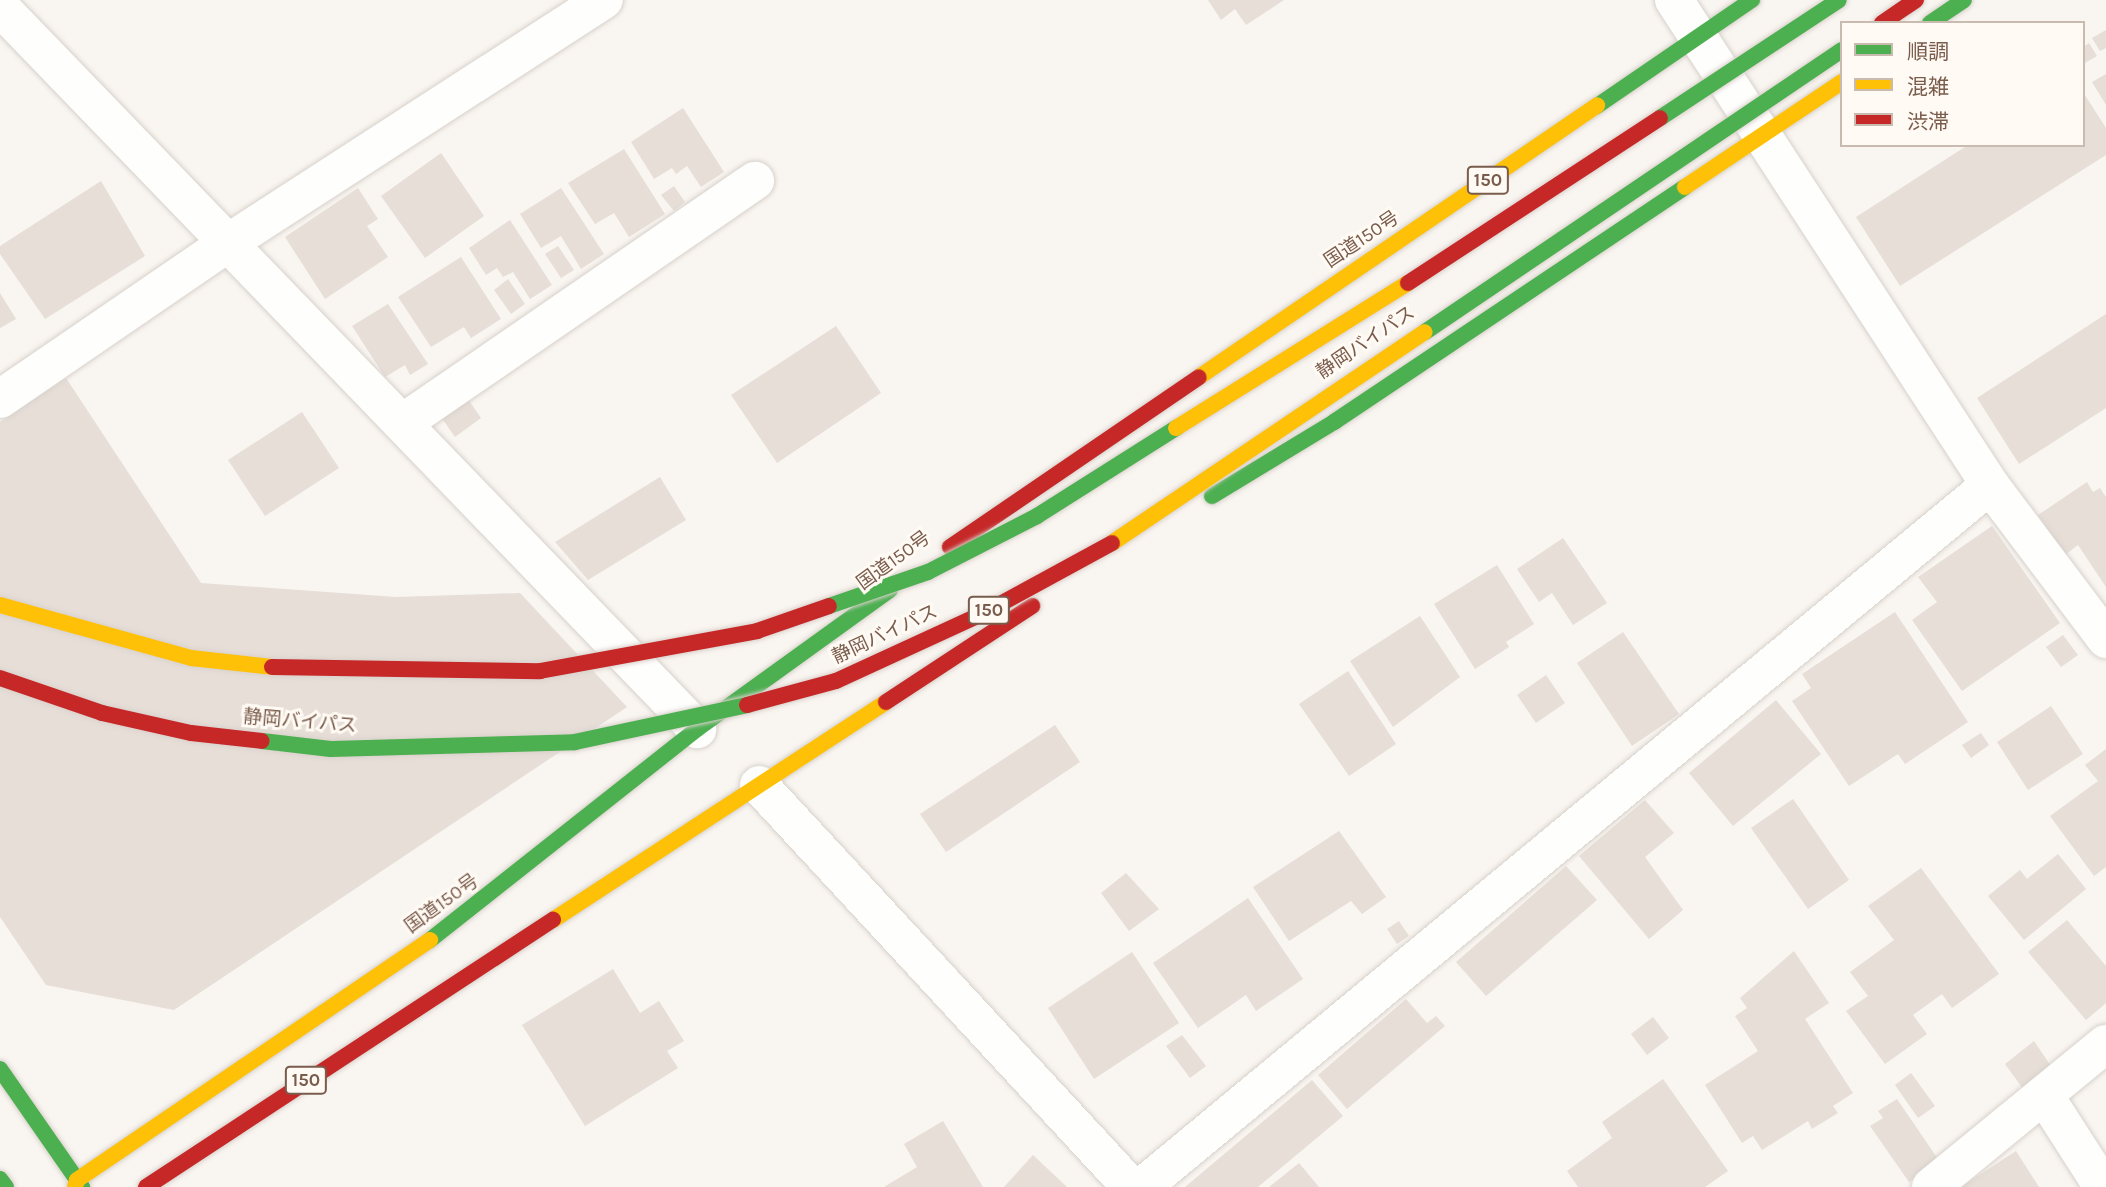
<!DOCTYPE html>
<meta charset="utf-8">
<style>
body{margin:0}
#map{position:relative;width:2106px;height:1187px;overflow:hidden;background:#f9f5f0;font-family:Karla,"Noto Sans JP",sans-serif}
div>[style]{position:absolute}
.building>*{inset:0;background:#e6ded7}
.roads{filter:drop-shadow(0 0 2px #d7d1cb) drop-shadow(0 0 2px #d7d1cb)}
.street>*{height:38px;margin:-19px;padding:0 19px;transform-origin:19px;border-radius:19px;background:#fefefd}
.fast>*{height:16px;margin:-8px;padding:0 8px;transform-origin:8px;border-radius:8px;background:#4caf50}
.slow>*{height:16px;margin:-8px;padding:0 8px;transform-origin:8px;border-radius:8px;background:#ffc107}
.jam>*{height:16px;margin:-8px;padding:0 8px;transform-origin:8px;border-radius:8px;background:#c62828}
.bridges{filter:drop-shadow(0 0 2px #dad1cc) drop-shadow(0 0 2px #dad1cc)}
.fast-bridge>*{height:16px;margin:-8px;padding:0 8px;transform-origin:8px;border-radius:8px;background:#4caf50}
.slow-bridge>*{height:16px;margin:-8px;padding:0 8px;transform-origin:8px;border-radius:8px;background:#ffc107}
.jam-bridge>*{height:16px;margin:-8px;padding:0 8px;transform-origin:8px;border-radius:8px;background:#c62828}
span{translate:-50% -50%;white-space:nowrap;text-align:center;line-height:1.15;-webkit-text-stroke:6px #fffaf3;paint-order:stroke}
.shield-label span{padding:2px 5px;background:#fffaf3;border:2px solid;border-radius:5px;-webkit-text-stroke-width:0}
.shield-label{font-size:18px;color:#7a5c4d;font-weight:700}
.street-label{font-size:19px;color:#7a5c4d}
.legend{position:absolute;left:1840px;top:21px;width:245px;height:126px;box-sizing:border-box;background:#fffaf3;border:2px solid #cabbb1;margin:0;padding:9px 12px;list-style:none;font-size:21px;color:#7a5c4d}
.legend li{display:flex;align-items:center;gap:14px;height:35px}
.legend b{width:35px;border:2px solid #cabbb1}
</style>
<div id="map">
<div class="building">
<i style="clip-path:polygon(1208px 0,1284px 0,1246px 25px,1235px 9px,1221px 20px)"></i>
<i style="clip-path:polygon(2106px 30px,2106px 48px,2100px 51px,2092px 38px)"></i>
<i style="clip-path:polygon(2089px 43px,2097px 56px,2083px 64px,2083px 47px)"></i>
<i style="clip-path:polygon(2106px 74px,2106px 105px,2092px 82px)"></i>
<i style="clip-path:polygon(2083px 92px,2106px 128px,2106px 155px,1900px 286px,1856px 217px,1968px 145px,2083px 145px)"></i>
<i style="clip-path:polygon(683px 108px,724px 172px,701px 187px,687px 166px,676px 174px,672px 168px,654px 179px,631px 142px)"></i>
<i style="clip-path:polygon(624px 149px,665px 214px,629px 237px,614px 213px,595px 224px,568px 183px)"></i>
<i style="clip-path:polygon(441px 153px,484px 216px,425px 258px,381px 196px)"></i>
<i style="clip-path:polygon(101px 181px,145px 256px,45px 319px,0 254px,0 246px)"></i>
<i style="clip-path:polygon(674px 186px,685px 202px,674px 211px,661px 195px)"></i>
<i style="clip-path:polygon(358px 188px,378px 219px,367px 226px,388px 257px,325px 299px,285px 237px)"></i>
<i style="clip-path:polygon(561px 188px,604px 254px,581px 269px,561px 236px,541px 248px,520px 214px)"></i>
<i style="clip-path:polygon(510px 220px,552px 285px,530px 299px,513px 272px,503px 277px,497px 268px,486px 275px,469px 248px)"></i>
<i style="clip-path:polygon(558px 246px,574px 270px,561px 278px,545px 254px)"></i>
<i style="clip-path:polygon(461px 257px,501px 319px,471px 338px,464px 327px,431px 347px,398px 297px)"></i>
<i style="clip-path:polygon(508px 279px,525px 304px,511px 314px,494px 290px)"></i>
<i style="clip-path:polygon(0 293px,16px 319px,0 328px)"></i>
<i style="clip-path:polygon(388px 304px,428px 364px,410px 375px,405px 365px,385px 377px,352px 326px)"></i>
<i style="clip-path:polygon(2106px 314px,2106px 408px,2019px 464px,1977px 398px)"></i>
<i style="clip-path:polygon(836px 326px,881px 393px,777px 463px,731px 395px)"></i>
<i style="clip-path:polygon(66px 378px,201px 583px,396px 597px,520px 593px,627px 707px,174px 1010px,46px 985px,0 917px,0 422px)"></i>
<i style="clip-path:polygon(468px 399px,481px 418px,455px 437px,441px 417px)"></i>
<i style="clip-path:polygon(302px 412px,339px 468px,265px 516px,228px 460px)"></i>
<i style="clip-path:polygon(660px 477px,686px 520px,588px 580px,555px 542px)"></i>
<i style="clip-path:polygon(2087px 482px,2093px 492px,2100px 488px,2106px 497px,2106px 587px,2078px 545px,2065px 555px,2038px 515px)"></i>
<i style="clip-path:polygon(1992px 526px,2060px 623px,1962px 691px,1912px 620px,1937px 602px,1918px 577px)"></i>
<i style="clip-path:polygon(1563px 538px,1607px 603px,1573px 625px,1552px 593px,1539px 602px,1517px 569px)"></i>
<i style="clip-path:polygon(1497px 565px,1534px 624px,1506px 642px,1509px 647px,1475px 669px,1434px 604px)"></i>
<i style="clip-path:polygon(1895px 612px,1968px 722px,1905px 764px,1898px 754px,1849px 786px,1792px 701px,1811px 688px,1802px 674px)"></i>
<i style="clip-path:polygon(1420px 616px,1460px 677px,1393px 727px,1350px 661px)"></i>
<i style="clip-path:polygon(1623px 632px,1679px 714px,1632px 746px,1577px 663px)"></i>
<i style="clip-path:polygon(2063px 635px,2078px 655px,2061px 667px,2046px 647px)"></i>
<i style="clip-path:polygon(1348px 671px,1396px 744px,1349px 776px,1299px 704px)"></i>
<i style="clip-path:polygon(1546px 675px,1565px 703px,1536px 723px,1517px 695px)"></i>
<i style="clip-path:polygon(1776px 700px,1821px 754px,1733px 826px,1689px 773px)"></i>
<i style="clip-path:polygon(2051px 706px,2083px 754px,2028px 790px,1997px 742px)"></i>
<i style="clip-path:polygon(1055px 725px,1080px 762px,946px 852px,920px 814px)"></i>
<i style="clip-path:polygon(1981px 733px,1989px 745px,1971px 758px,1962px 745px)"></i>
<i style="clip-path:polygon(2106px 749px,2106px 867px,2094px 876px,2050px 816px,2098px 781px,2085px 765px)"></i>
<i style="clip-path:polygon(1793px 799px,1849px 880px,1808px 909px,1751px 828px)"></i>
<i style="clip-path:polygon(1645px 800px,1674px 833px,1645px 857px,1683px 910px,1649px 939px,1579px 856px)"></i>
<i style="clip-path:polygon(1339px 831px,1386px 897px,1362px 914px,1351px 901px,1289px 941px,1253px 887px)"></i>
<i style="clip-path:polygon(2058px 854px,2086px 889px,2024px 940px,1988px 896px,2020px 870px,2027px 879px)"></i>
<i style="clip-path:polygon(1566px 866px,1597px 900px,1486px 996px,1456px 962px)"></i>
<i style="clip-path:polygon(1921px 868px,1999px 974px,1952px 1008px,1942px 994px,1913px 1015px,1927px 1034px,1885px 1064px,1846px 1011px,1868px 996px,1850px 972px,1894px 940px,1868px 906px)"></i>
<i style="clip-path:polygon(1126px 873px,1159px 909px,1129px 931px,1101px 893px)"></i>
<i style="clip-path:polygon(1248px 898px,1303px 979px,1256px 1011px,1246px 995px,1198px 1028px,1153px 963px)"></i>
<i style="clip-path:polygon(2067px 920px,2106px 966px,2106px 1003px,2086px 1020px,2028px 952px)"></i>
<i style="clip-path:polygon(1399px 921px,1409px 936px,1397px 944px,1387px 929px)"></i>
<i style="clip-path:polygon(1794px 951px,1829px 1003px,1805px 1019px,1853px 1093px,1833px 1106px,1838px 1113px,1812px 1129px,1808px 1121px,1762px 1150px,1753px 1136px,1742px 1143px,1705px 1085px,1758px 1051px,1735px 1016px,1747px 1008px,1740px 998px)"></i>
<i style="clip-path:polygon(1132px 952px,1179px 1023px,1094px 1079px,1048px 1008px)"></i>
<i style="clip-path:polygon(613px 969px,640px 1013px,659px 1001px,684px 1041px,667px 1051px,678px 1068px,585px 1126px,522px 1025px)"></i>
<i style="clip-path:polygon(1406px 999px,1427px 1023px,1436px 1016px,1445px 1026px,1347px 1109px,1318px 1075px)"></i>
<i style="clip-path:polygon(1653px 1017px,1669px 1038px,1647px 1055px,1631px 1034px)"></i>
<i style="clip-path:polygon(1182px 1035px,1206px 1066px,1190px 1078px,1166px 1046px)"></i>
<i style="clip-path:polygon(2034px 1041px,2055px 1072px,2026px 1093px,2005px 1064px)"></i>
<i style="clip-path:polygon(1911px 1073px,1935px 1106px,1918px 1118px,1895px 1085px)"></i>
<i style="clip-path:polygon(1663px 1079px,1728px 1171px,1705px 1187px,1578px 1187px,1567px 1171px,1612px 1138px,1602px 1122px)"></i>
<i style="clip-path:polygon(1312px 1080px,1343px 1116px,1300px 1152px,1258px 1187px,1185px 1187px)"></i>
<i style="clip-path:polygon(1897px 1099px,1940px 1162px,1909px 1182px,1870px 1126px,1883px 1118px,1878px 1111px)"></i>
<i style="clip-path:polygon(943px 1121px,983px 1187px,884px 1187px,917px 1167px,904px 1144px)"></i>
<i style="clip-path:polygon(2016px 1151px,2039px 1187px,1961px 1187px)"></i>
<i style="clip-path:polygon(1033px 1155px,1067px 1187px,1004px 1187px)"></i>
<i style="clip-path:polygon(1299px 1163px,1319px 1187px,1269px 1187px)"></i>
</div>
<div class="roads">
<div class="street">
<i style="left:1674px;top:0;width:579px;rotate:56.91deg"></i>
<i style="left:1990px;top:485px;width:193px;rotate:53deg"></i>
<i style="left:0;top:7px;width:1004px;rotate:46.01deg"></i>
<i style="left:0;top:399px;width:280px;rotate:-34.4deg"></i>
<i style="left:231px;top:241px;width:444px;rotate:-32.9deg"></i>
<i style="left:404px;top:422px;width:426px;rotate:-34.5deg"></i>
<i style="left:759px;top:785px;width:548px;rotate:47.22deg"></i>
<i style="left:2044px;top:1095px;width:109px;rotate:57.3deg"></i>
<i style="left:1142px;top:1187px;width:1101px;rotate:-39.62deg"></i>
<i style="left:1931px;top:1187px;width:226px;rotate:-39.3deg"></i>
</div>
<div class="fast">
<i style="left:1930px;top:23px;width:41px;rotate:-34.1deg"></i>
<i style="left:1597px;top:106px;width:188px;rotate:-34.4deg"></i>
<i style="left:1212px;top:496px;width:143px;rotate:-31.2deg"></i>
<i style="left:1334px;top:422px;width:422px;rotate:-33.8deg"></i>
<i style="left:430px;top:940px;width:340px;rotate:-38.3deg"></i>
<i style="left:697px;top:729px;width:238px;rotate:-35.8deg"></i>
<i style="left:0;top:1069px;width:144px;rotate:55.2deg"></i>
<i style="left:0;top:1179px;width:10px;rotate:53deg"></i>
</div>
<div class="slow">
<i style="left:1685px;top:187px;width:189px;rotate:-33.8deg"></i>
<i style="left:1199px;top:377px;width:482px;rotate:-34.3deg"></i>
<i style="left:553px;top:920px;width:398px;rotate:-33.2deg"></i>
<i style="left:75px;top:1187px;width:7px;rotate:-74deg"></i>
<i style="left:77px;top:1180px;width:427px;rotate:-34.2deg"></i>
</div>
<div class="jam">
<i style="left:1882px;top:23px;width:41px;rotate:-34.1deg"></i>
<i style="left:950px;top:547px;width:301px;rotate:-34.3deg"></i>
<i style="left:886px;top:702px;width:175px;rotate:-33.3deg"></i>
<i style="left:146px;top:1187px;width:487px;rotate:-33.3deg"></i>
</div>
</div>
<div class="bridges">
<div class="fast-bridge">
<i style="left:1660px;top:118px;width:214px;rotate:-33.4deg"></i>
<i style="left:1425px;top:332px;width:503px;rotate:-34.07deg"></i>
<i style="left:829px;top:606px;width:105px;rotate:-19deg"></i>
<i style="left:928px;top:572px;width:123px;rotate:-27.2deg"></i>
<i style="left:1037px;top:516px;width:165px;rotate:-32.3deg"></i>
<i style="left:262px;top:741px;width:69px;rotate:6.6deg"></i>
<i style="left:331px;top:749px;width:244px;rotate:-1.6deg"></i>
<i style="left:575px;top:742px;width:176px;rotate:-12.1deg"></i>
</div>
<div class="slow-bridge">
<i style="left:1176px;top:428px;width:274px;rotate:-32deg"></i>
<i style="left:1112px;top:543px;width:377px;rotate:-34deg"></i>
<i style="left:0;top:605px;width:198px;rotate:15.5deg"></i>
<i style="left:191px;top:658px;width:81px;rotate:6.3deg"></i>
</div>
<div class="jam-bridge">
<i style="left:1408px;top:283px;width:301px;rotate:-33.2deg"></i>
<i style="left:272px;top:667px;width:268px;rotate:0.9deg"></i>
<i style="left:540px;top:671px;width:221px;rotate:-10.4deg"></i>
<i style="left:757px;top:631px;width:76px;rotate:-19.1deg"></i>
<i style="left:0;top:678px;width:108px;rotate:18.9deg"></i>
<i style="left:102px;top:713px;width:91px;rotate:12.7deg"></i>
<i style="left:191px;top:733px;width:71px;rotate:6.4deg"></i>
<i style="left:747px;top:705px;width:92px;rotate:-15.1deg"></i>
<i style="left:836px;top:681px;width:161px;rotate:-24.7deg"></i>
<i style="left:982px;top:614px;width:148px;rotate:-28.6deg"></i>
</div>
</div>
<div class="shield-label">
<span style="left:1488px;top:180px">150</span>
<span style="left:989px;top:610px">150</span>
<span style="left:306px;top:1080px">150</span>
</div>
<div class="street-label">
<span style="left:1362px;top:240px;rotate:-34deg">国道150号</span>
<span style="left:1366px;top:343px;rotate:-34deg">静岡バイパス</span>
<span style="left:894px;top:561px;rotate:-36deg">国道150号</span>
<span style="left:885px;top:635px;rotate:-25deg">静岡バイパス</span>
<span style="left:300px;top:722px;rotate:5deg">静岡バイパス</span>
<span style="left:442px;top:904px;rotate:-36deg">国道150号</span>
</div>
<ul class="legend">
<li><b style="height:9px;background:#4caf50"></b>順調</li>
<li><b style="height:9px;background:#ffc107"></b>混雑</li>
<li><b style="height:9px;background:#c62828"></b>渋滞</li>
</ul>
</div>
